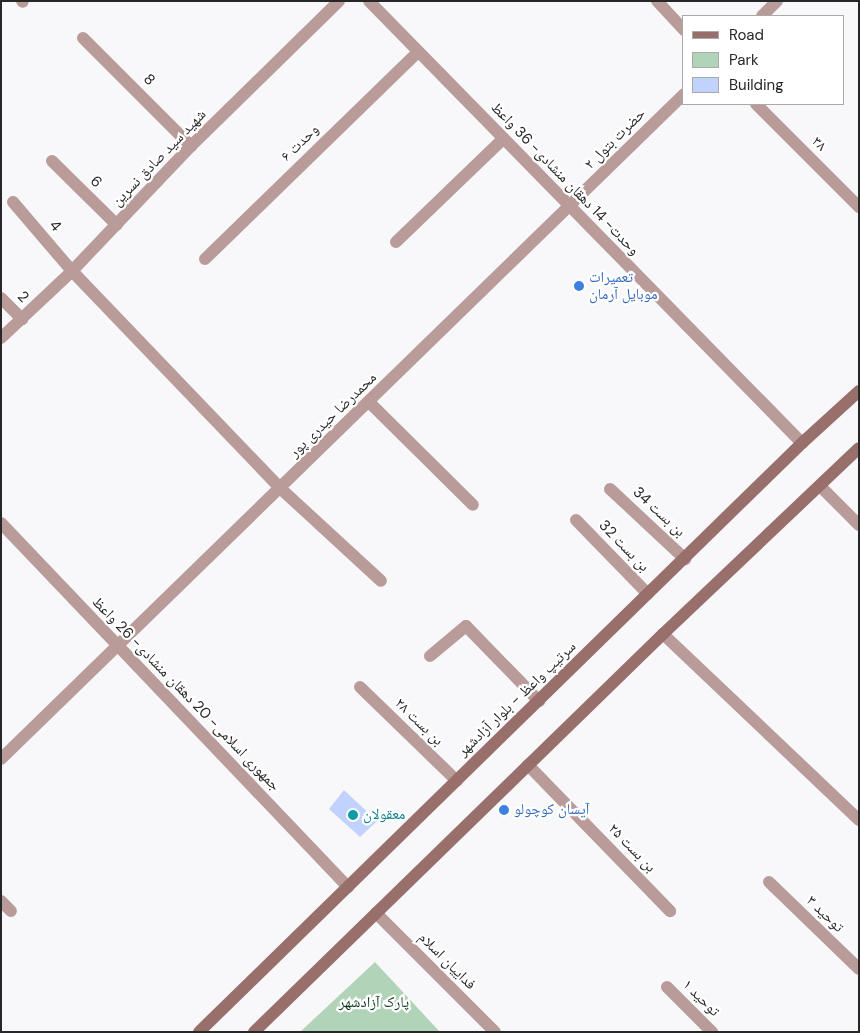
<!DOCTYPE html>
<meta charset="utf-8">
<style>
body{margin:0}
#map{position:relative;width:860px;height:1033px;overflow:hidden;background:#f8f8fa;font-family:"DM Sans","Noto Naskh Arabic",sans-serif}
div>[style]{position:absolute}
.green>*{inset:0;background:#b1d4b8}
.building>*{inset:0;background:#c0d2fd}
.minor>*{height:12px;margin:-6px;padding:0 6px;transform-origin:6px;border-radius:6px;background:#b99c99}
.tertiary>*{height:12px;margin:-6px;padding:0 6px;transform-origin:6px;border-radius:6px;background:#b99c99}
.secondary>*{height:12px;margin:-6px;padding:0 6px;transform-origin:6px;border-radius:6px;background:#996f6c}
.dots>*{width:14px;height:14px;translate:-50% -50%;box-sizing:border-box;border:2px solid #fff;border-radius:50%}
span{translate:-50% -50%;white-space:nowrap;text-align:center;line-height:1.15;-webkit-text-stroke:4.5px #fff;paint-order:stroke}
.street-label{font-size:15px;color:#262727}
.shop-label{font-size:15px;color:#366cbe}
.left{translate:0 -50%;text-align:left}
.culture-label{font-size:15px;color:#0d838f}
.park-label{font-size:15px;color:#133b21}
.frame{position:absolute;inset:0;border:2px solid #262727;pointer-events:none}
.legend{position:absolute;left:682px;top:15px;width:162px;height:90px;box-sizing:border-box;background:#fff;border:1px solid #a8a9a9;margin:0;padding:6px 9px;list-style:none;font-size:15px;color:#262727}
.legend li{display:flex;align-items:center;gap:10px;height:25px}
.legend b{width:25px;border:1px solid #a8a9a9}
</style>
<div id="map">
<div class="green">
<i style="clip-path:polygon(375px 962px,440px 1032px,300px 1032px)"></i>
</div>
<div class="building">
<i style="clip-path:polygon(344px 790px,377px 821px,360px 837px,329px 809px)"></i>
</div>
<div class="minor">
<i style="left:22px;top:1px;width:1px;rotate:45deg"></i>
<i style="left:657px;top:1px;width:40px;rotate:47deg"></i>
<i style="left:762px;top:16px;width:21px;rotate:-45deg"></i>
<i style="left:83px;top:38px;width:153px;rotate:45deg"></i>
<i style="left:756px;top:104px;width:146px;rotate:45deg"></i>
<i style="left:52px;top:161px;width:91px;rotate:44.6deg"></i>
<i style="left:13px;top:202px;width:91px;rotate:49.5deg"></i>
<i style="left:72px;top:271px;width:301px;rotate:46.2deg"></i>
<i style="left:280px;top:488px;width:137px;rotate:42.6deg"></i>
<i style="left:396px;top:242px;width:149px;rotate:-43.9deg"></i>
<i style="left:205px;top:259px;width:297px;rotate:-44.2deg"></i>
<i style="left:1px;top:298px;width:30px;rotate:45deg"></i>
<i style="left:369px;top:402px;width:146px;rotate:44.7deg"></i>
<i style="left:820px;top:486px;width:55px;rotate:45deg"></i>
<i style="left:610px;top:489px;width:103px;rotate:43deg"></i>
<i style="left:576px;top:520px;width:103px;rotate:45.8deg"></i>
<i style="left:1px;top:523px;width:503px;rotate:46.37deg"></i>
<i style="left:663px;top:634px;width:270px;rotate:43.5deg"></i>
<i style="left:430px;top:656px;width:47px;rotate:-39.8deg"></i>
<i style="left:466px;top:626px;width:105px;rotate:45.8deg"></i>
<i style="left:360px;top:687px;width:135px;rotate:44.1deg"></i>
<i style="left:1px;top:759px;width:953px;rotate:-44.23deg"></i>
<i style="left:528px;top:765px;width:204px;rotate:45.8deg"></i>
<i style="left:769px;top:882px;width:125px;rotate:44deg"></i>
<i style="left:1px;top:901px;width:14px;rotate:45deg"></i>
<i style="left:376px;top:913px;width:168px;rotate:45deg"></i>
<i style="left:667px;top:987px;width:64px;rotate:45deg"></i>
</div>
<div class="tertiary">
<i style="left:369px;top:1px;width:619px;rotate:45.59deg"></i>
<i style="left:1px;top:338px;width:98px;rotate:-43.3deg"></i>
<i style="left:72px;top:271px;width:173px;rotate:-46.4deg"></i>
<i style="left:191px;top:146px;width:207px;rotate:-44.4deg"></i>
</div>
<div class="secondary">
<i style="left:199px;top:1032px;width:843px;rotate:-44.33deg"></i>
<i style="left:802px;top:443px;width:77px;rotate:-42.4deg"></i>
<i style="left:254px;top:1032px;width:571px;rotate:-44.22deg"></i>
<i style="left:663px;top:634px;width:270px;rotate:-43.5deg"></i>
</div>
<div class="dots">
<i style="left:579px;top:286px;background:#3f7fe0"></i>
<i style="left:504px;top:810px;background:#3f7fe0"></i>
<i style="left:353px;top:815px;background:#0f9aa8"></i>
</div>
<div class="street-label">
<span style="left:149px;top:80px;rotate:45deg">8</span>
<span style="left:615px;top:139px;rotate:-45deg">حضرت بتول ۲</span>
<span style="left:300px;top:143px;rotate:-44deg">وحدت ۶</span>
<span style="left:819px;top:144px;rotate:45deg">۳۸</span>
<span style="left:159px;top:158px;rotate:-46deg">شهید سید صادق نسرین</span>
<span style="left:565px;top:179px;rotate:46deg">وحدت- 14 دهقان منشادی- 36 واعظ</span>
<span style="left:96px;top:182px;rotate:45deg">6</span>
<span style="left:55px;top:226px;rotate:50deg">4</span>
<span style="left:23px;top:297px;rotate:46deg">2</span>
<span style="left:333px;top:415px;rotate:-44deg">محمدرضا حیدری پور</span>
<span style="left:659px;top:512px;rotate:43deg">بن بست 34</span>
<span style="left:624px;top:546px;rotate:46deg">بن بست 32</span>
<span style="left:186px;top:694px;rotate:46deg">جمهوری اسلامی- 20 دهقان منشادی- 26 واعظ</span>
<span style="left:517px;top:699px;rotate:-44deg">سرتیپ واعظ - بلوار آزادشهر</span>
<span style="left:419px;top:722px;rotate:44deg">بن بست ۲۸</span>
<span style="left:632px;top:848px;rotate:46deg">بن بست ۲۵</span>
<span style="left:825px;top:914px;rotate:44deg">توحید ۳</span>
<span style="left:447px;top:961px;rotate:45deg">فداییان اسلام</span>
<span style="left:701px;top:998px;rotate:45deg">توحید ۱</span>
</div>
<div class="shop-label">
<span class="left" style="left:589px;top:286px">تعمیرات<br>موبایل آرمان</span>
<span class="left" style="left:514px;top:810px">آیسان کوچولو</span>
</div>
<div class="culture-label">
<span class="left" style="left:363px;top:815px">معقولان</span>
</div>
<div class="park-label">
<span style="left:374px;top:1003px">پارک آزادشهر</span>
</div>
<div class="frame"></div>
<ul class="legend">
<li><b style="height:6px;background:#996f6c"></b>Road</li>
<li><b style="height:14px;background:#b1d4b8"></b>Park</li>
<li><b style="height:14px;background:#c0d2fd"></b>Building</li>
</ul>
</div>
